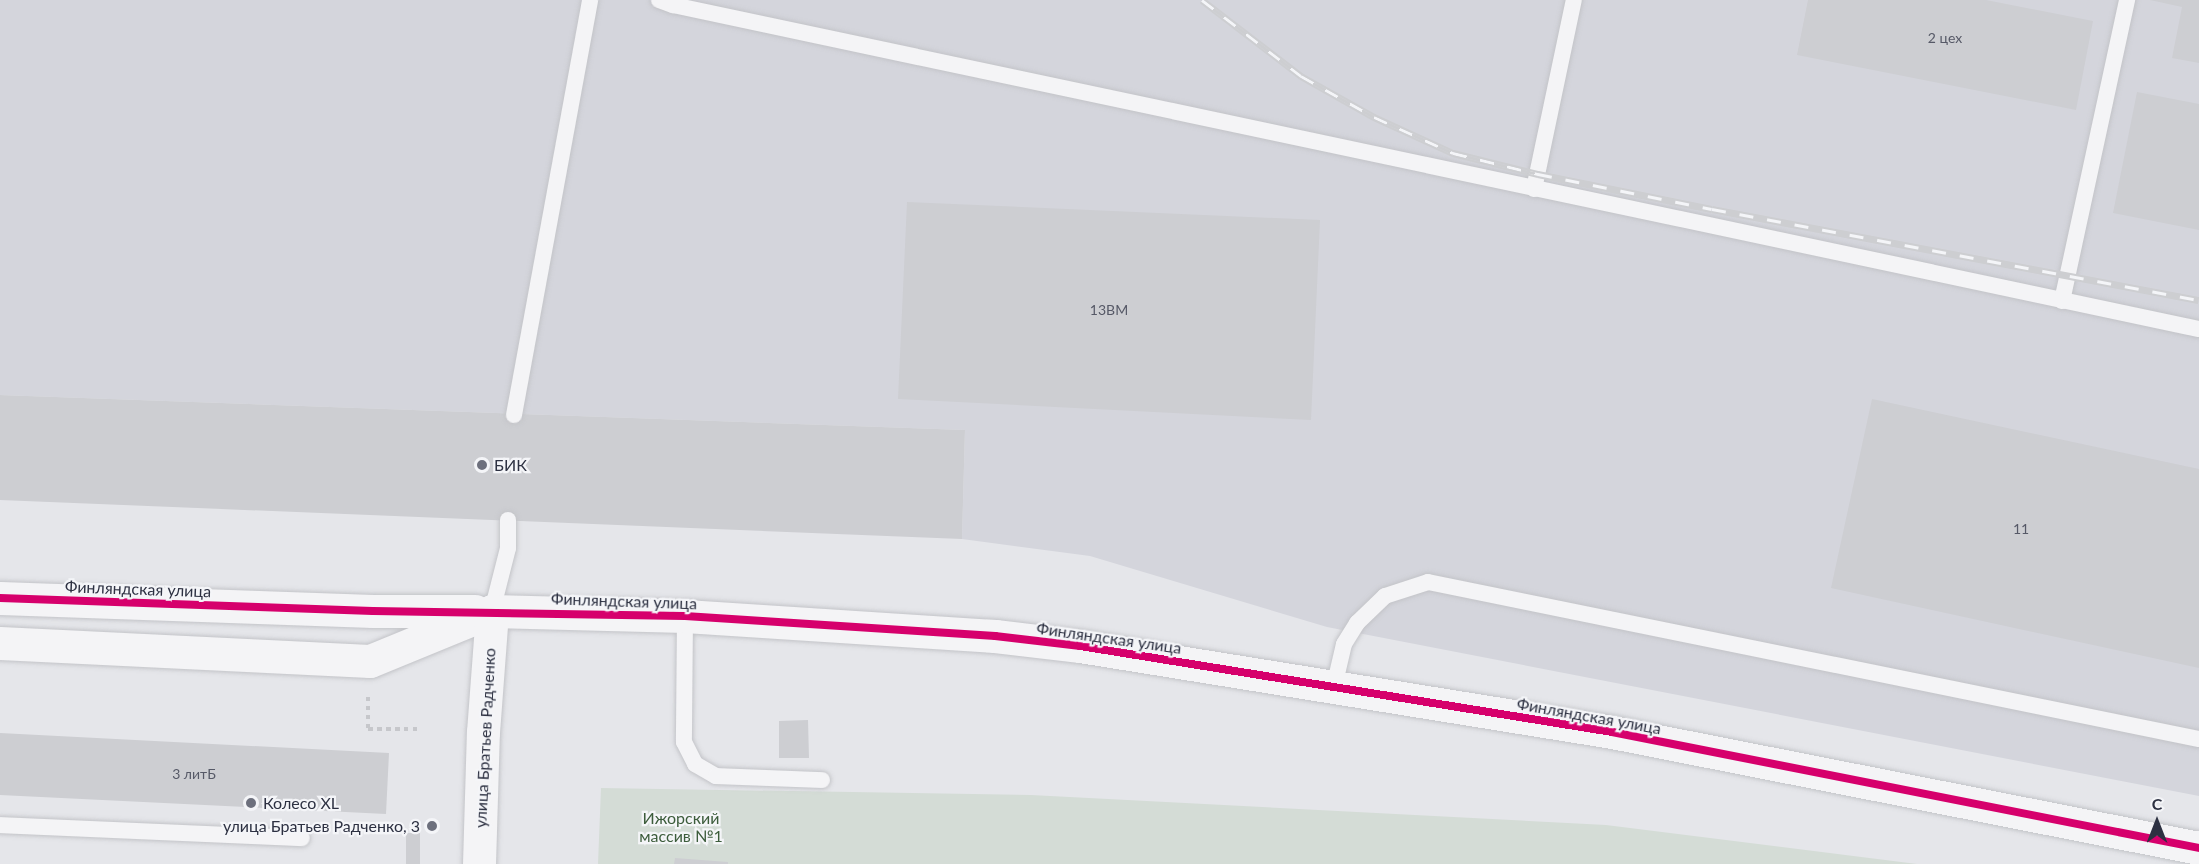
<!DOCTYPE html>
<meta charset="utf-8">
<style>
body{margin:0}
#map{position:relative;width:2199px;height:864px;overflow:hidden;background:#e5e6ea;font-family:Lato,sans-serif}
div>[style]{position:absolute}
.built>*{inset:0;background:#d4d5dc}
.green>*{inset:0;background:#d4dcd6}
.building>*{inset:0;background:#cdced2}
.path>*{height:4px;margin-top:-2px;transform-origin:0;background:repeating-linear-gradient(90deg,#c6c7cb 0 4.5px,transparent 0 9px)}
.roads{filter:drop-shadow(0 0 2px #c3c4c8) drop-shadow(0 0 2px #c3c4c8)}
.service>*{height:16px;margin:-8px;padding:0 8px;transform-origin:8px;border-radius:8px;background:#f4f4f6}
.minor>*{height:33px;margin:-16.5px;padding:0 16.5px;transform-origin:16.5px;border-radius:16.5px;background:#f4f4f6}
.tertiary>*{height:33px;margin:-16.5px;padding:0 16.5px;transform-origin:16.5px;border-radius:16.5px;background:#f4f4f6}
.rail>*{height:7px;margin-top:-3.5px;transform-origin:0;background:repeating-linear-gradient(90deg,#f4f5f8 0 14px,#cdced1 0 28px);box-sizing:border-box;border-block:2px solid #cdced1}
.cycleway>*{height:8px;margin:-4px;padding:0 4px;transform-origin:4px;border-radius:4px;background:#d6006c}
.dots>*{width:16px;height:16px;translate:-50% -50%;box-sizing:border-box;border:3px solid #f4f5f8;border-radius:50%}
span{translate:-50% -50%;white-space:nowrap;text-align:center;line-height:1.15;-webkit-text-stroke:4.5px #f4f5f8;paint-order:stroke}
.number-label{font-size:14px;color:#565967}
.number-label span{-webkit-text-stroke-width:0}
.poi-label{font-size:16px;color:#2d3142}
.left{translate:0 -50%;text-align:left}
.right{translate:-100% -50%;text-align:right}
.street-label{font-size:16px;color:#2d3142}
.park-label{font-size:16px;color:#3c5c3b}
.north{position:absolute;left:2127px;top:792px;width:60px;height:60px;-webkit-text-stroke:4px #f4f5f8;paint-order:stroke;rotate:0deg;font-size:16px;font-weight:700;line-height:24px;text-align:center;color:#2d3142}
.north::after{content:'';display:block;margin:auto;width:21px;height:27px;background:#2d3142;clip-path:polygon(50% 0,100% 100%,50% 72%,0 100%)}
</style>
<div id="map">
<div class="built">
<i style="clip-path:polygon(0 0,2199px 0,2199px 796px,1327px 627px,1090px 556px,962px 539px,965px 430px,0 395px)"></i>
</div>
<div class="green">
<i style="clip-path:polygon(601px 788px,1031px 795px,1606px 825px,1917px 864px,598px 864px)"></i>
</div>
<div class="building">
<i style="clip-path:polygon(1808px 0,1986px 0,2093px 21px,2076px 110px,1797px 55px)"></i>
<i style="clip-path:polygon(2150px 0,2199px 0,2199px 63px,2172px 58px,2182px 7px)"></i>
<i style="clip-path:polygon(2137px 92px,2199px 104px,2199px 230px,2113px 213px)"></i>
<i style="clip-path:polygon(907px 202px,1320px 220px,1311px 420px,898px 399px)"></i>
<i style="clip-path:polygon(0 395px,965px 430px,962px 539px,0 500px)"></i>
<i style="clip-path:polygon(1872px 399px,2199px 469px,2199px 668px,1831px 588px)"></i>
<i style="clip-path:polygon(808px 720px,809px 758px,779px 758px,779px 721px)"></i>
<i style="clip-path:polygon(0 733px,389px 753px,386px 814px,0 795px)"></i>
<i style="clip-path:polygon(406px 833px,420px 833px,420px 864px,406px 864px)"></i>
<i style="clip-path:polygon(675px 858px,728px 862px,728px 864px,674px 864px)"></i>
</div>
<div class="path">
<i style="left:368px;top:697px;width:32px;rotate:90deg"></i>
<i style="left:368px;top:729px;width:53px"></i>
</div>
<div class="roads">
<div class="service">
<i style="left:659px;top:0;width:15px;rotate:20deg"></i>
<i style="left:673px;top:5px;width:1560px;rotate:11.99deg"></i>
<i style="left:1534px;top:189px;width:193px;rotate:-78.1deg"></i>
<i style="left:2062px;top:301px;width:308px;rotate:-77.8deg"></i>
<i style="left:514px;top:415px;width:422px;rotate:-79.6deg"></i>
<i style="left:492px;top:611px;width:65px;rotate:-75.7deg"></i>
<i style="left:508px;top:548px;width:28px;rotate:-90deg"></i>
<i style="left:685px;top:616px;width:126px;rotate:90.5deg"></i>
<i style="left:684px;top:742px;width:25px;rotate:63deg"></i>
<i style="left:695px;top:764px;width:24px;rotate:30deg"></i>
<i style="left:716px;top:776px;width:106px;rotate:2.2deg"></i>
<i style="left:1334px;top:687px;width:44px;rotate:-76.9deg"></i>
<i style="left:1344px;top:644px;width:25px;rotate:-58deg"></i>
<i style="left:1357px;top:623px;width:39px;rotate:-44deg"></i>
<i style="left:1385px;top:596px;width:45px;rotate:-18deg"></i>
<i style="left:1428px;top:582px;width:787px;rotate:11.51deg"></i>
<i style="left:0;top:825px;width:302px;rotate:2.5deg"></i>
</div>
<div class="minor">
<i style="left:492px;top:611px;width:193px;rotate:1.5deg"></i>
<i style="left:685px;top:616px;width:311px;rotate:3.7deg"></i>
<i style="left:995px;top:636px;width:86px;rotate:6.7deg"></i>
<i style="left:1080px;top:646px;width:539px;rotate:9.18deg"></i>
<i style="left:1612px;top:732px;width:598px;rotate:11.18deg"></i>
</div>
<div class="tertiary">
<i style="left:0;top:598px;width:373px;rotate:2deg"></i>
<i style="left:373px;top:611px;width:102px"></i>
<i style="left:0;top:643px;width:370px;rotate:2.8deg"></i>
<i style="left:370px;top:661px;width:132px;rotate:-22.3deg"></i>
<i style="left:479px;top:864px;width:132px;rotate:-88.3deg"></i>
<i style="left:483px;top:732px;width:121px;rotate:-85.7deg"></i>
</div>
</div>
<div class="rail">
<i style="left:1202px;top:0;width:125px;rotate:37.5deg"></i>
<i style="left:1301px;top:76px;width:84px;rotate:29.3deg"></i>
<i style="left:1374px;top:117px;width:87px;rotate:24.5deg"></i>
<i style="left:1453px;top:153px;width:88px;rotate:13.9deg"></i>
<i style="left:1538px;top:174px;width:177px;rotate:11.4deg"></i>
<i style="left:1712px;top:209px;width:495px;rotate:10.6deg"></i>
</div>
<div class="cycleway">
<i style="left:0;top:598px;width:373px;rotate:2deg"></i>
<i style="left:373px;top:611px;width:312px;rotate:0.9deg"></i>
<i style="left:685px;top:616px;width:311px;rotate:3.7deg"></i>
<i style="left:995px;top:636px;width:86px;rotate:6.7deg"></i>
<i style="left:1080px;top:646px;width:539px;rotate:9.18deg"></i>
<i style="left:1612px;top:732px;width:598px;rotate:11.18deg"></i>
</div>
<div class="dots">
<i style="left:482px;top:465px;background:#6d707d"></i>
<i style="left:251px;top:803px;background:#6d707d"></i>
<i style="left:432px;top:826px;background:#6d707d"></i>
</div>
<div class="number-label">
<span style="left:1945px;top:38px">2 цех</span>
<span style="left:1109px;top:310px">13ВМ</span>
<span style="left:2021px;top:529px">11</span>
<span style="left:194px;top:774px">3 литБ</span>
</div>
<div class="poi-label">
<span class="left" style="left:494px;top:465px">БИК</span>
<span class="left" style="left:263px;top:803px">Колесо XL</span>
<span class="right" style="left:420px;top:826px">улица Братьев Радченко, 3</span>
</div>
<div class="street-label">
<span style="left:138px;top:589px;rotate:2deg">Финляндская улица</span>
<span style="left:624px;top:601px;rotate:2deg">Финляндская улица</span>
<span style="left:1109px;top:638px;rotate:8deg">Финляндская улица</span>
<span style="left:1589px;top:716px;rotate:10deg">Финляндская улица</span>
<span style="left:485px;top:738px;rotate:-87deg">улица Братьев Радченко</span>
</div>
<div class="park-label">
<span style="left:681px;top:827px">Ижорский<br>массив №1</span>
</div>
<div class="north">С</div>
</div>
